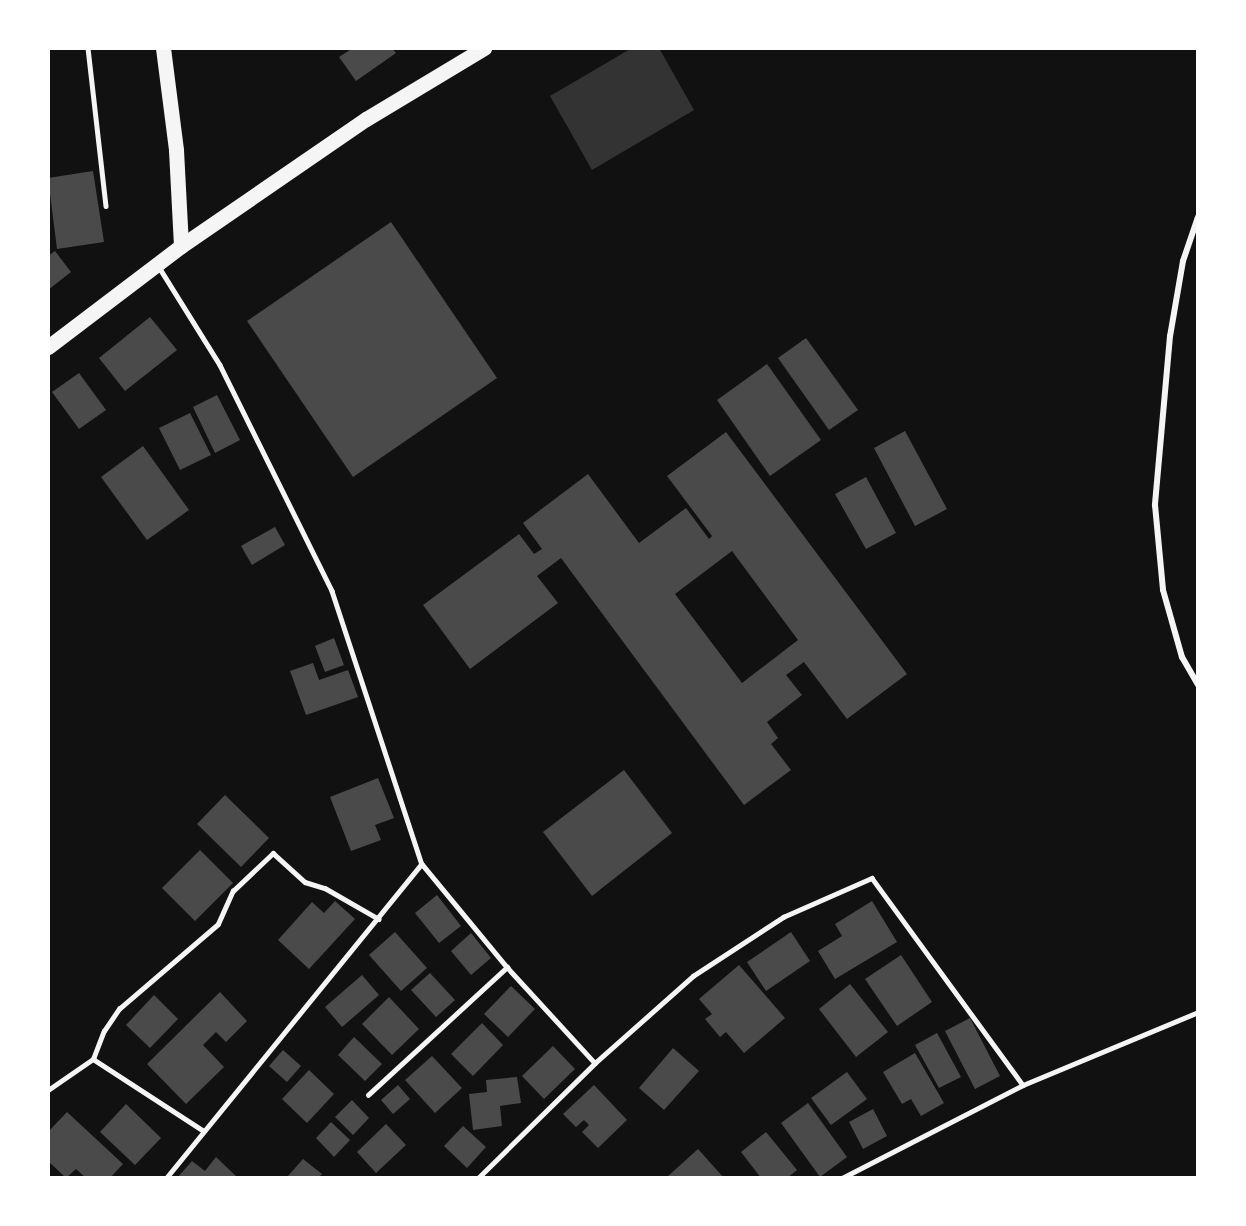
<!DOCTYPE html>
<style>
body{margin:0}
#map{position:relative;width:1246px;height:1226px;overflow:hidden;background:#111;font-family:"Source Serif 4",serif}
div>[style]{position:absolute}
.water>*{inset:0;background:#333}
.building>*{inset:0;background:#4a4a4a}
.service>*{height:4.5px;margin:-2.25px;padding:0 2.25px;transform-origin:2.25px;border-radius:2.25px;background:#f5f5f5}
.minor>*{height:6px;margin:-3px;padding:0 3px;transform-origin:3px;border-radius:3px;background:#f5f5f5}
.primary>*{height:15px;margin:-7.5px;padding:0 7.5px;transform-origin:7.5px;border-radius:7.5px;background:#f5f5f5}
span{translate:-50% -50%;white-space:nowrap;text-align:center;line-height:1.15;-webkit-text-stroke:6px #fff;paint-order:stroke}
.frame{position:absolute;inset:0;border:50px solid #fff;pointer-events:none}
</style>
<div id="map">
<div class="water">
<i style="clip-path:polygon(632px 48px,659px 48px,694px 110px,592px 170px,550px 96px)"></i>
</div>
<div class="building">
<i style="clip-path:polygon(353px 48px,392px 48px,396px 53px,356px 81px,339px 57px)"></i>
<i style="clip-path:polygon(93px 171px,104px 242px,57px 249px,48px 178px)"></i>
<i style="clip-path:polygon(391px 222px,497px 378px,353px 477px,247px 321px)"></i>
<i style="clip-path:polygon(55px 251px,71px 272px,48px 290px,48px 256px)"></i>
<i style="clip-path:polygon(150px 317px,177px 350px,125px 391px,99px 358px)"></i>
<i style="clip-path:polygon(806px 338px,858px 410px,829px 430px,778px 358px)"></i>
<i style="clip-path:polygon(767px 364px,821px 440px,770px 476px,717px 400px)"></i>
<i style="clip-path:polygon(79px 373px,106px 410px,79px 429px,52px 392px)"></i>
<i style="clip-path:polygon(217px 395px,240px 440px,215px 453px,193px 407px)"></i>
<i style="clip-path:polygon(190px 413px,211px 455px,180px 470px,159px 428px)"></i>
<i style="clip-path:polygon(905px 431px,947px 509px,915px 526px,874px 448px)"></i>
<i style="clip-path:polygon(evenodd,726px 432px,907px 674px,847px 719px,804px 662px,786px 675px,802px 695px,767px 722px,778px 738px,771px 744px,791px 770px,744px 805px,561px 558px,537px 576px,558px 603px,470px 669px,423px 605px,519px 534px,534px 554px,542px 549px,523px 523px,588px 474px,639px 543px,686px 508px,709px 539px,712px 536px,667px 476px,726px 432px,732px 551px,798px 640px,742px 683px,675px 594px,732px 551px)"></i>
<i style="clip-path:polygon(143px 446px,189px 510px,147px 540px,101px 477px)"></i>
<i style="clip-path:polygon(866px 477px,896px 533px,866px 549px,835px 494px)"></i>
<i style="clip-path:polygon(275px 527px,285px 545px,252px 565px,241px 546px)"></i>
<i style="clip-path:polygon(334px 638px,344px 665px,325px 672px,315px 646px)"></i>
<i style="clip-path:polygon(313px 663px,319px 680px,348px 670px,358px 697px,306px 715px,290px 671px)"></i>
<i style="clip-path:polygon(624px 770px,672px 833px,592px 896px,543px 832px)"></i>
<i style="clip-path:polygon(378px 778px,394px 818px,375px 825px,381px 840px,351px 851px,330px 797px)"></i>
<i style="clip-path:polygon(225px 795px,269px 838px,241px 867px,197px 824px)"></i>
<i style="clip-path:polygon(200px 850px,233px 883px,195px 921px,162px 888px)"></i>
<i style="clip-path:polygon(437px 895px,461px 926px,439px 943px,415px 913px)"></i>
<i style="clip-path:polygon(335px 901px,355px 919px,309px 969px,278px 940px,312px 902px,324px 913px)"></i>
<i style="clip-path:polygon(872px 901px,897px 942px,835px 979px,818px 951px,842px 936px,835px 924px)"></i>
<i style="clip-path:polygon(395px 932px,427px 968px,401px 991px,369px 955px)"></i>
<i style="clip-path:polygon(791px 932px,810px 961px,766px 991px,747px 962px)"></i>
<i style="clip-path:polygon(471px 933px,491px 958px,471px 975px,451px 951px)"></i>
<i style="clip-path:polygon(901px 955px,932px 1002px,897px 1026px,865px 979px)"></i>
<i style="clip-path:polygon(739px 965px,785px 1018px,744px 1053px,726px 1032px,720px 1037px,705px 1019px,712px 1014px,699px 999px)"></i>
<i style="clip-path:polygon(430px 973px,455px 1000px,436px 1017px,411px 990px)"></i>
<i style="clip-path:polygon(362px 975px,379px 995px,342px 1027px,325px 1007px)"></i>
<i style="clip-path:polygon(850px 984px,888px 1032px,856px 1057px,819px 1009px)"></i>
<i style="clip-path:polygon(511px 986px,535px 1009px,508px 1037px,484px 1014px)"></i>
<i style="clip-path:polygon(220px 992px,247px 1021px,226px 1042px,216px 1032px,203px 1045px,224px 1067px,186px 1104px,147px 1064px)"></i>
<i style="clip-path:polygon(154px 995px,178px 1019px,150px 1048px,126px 1025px)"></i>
<i style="clip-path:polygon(389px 997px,419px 1029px,392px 1055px,362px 1024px)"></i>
<i style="clip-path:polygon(970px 1018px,1000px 1076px,975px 1089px,945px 1031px)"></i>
<i style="clip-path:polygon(482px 1023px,503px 1045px,473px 1076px,451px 1054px)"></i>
<i style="clip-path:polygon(937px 1033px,961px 1077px,939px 1088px,915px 1045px)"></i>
<i style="clip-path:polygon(354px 1037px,382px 1064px,365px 1081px,338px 1055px)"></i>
<i style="clip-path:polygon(553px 1046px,575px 1069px,544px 1099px,522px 1076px)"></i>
<i style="clip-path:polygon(673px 1048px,699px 1071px,664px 1110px,639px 1088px)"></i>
<i style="clip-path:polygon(283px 1050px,301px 1066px,287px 1082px,269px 1066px)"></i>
<i style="clip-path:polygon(915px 1053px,944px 1103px,921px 1116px,911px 1099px,902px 1104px,883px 1072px)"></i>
<i style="clip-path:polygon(432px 1056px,462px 1088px,435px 1113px,405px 1080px)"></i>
<i style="clip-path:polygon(309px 1070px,334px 1094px,307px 1123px,282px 1099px)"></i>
<i style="clip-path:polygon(847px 1072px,867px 1099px,831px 1125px,811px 1098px)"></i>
<i style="clip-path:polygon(517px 1077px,521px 1103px,500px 1106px,502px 1126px,473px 1130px,469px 1094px,487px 1092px,486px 1080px)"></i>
<i style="clip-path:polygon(398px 1085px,410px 1099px,393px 1114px,381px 1100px)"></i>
<i style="clip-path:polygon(594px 1085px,627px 1120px,598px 1148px,582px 1132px,589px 1125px,584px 1120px,576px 1127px,563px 1114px)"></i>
<i style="clip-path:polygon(352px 1100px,369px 1118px,353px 1135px,335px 1117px)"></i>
<i style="clip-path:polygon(808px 1103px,847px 1157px,820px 1177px,781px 1123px)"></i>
<i style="clip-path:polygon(126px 1104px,161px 1138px,135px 1165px,100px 1132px)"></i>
<i style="clip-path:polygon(873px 1109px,887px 1136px,863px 1149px,849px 1122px)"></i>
<i style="clip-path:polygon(67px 1112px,123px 1164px,110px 1178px,86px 1178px,76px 1169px,66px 1178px,48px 1161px,48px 1132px)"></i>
<i style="clip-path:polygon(331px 1122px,350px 1140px,334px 1157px,316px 1138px)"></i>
<i style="clip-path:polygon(386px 1124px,406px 1145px,376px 1173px,357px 1152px)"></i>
<i style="clip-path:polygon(463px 1126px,486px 1147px,467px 1168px,444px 1146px)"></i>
<i style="clip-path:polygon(766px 1132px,797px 1170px,787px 1178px,761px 1178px,741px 1152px)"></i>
<i style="clip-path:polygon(698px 1149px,724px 1178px,668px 1178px,667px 1177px)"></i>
<i style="clip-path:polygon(216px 1157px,238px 1178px,177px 1178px,192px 1161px,205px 1171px)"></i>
<i style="clip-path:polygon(303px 1159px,322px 1174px,318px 1178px,288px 1176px)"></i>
</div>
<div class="service">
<i style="left:88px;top:48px;width:159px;rotate:83.5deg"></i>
<i style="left:159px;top:267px;width:115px;rotate:58.1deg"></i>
<i style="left:220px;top:365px;width:252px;rotate:63.6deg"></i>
<i style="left:332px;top:591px;width:287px;rotate:71.8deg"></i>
<i style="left:422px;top:864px;width:405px;rotate:129.1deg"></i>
<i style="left:422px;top:864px;width:134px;rotate:50.5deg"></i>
<i style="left:507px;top:967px;width:130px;rotate:47.5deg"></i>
<i style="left:93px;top:1059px;width:30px;rotate:-69deg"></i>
<i style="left:104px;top:1031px;width:27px;rotate:-56deg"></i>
<i style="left:119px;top:1009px;width:130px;rotate:-40.6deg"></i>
<i style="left:218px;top:924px;width:36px;rotate:-66deg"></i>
<i style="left:233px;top:891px;width:55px;rotate:-43.5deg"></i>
<i style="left:273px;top:853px;width:43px;rotate:42.2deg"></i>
<i style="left:305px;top:882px;width:21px;rotate:17deg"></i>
<i style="left:325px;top:888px;width:62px;rotate:29.9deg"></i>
<i style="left:48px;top:1090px;width:55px;rotate:-34.6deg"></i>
<i style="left:93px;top:1059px;width:132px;rotate:33deg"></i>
<i style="left:368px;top:1095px;width:189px;rotate:-42.6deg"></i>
<i style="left:478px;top:1178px;width:164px;rotate:-44.5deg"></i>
<i style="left:595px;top:1063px;width:131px;rotate:-41.6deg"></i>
<i style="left:693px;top:976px;width:108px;rotate:-33.2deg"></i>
<i style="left:783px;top:917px;width:97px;rotate:-23.7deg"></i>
<i style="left:872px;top:878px;width:256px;rotate:53.9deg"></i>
<i style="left:842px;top:1178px;width:203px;rotate:-27.2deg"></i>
<i style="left:1023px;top:1085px;width:190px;rotate:-22.6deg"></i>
</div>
<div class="minor">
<i style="left:1198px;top:217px;width:46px;rotate:108.8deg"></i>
<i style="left:1183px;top:261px;width:76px;rotate:99.8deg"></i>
<i style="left:1170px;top:336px;width:170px;rotate:95.1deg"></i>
<i style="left:1155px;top:505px;width:85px;rotate:84.6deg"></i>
<i style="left:1163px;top:590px;width:70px;rotate:74.2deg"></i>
<i style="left:1182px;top:657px;width:32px;rotate:60deg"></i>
</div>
<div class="primary">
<i style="left:163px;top:48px;width:103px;rotate:82.7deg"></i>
<i style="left:176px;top:150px;width:96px;rotate:87deg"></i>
<i style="left:48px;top:347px;width:167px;rotate:-37.2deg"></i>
<i style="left:181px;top:246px;width:224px;rotate:-34.5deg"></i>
<i style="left:366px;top:119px;width:138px;rotate:-31deg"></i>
</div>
<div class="frame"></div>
</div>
